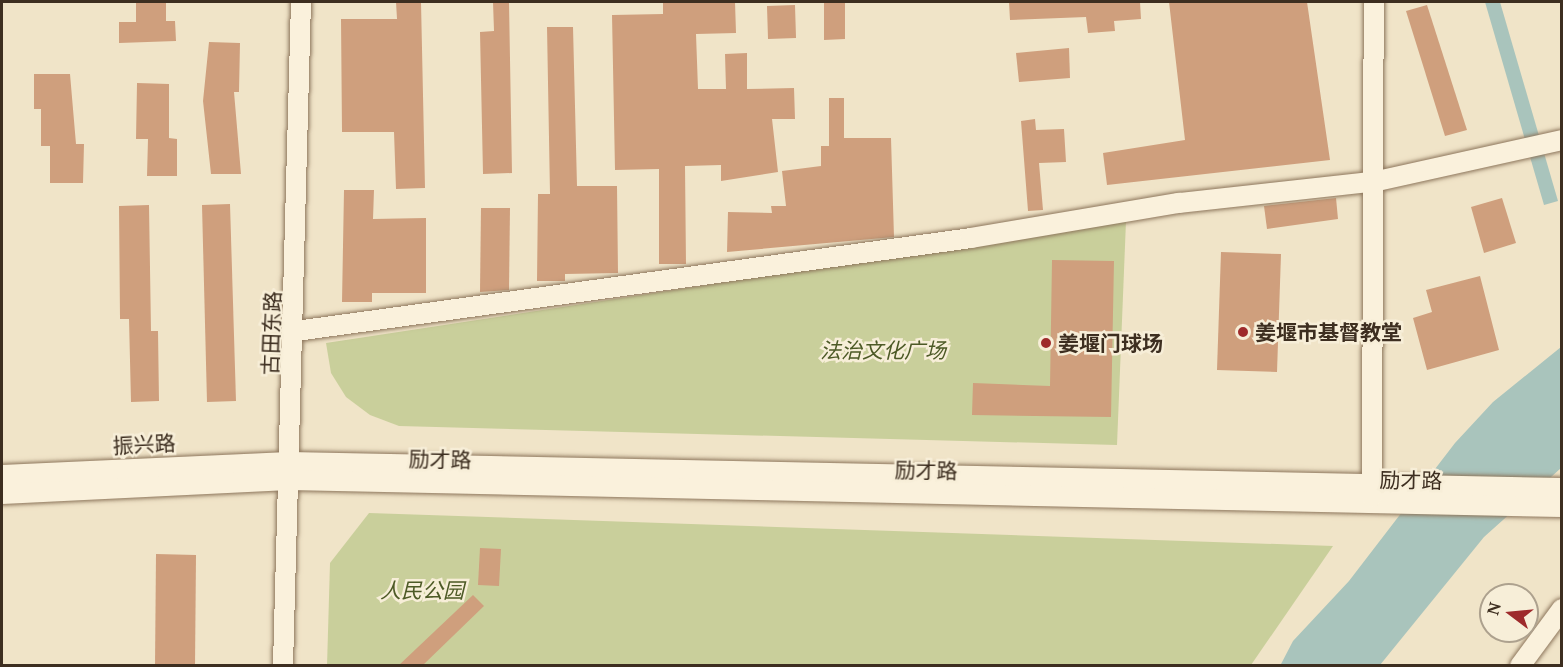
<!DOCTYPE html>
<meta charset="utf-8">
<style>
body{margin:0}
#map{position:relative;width:1563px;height:667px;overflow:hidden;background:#f0e4c8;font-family:"PT Serif","Noto Sans SC",serif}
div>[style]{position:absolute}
.green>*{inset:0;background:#c9cf9b}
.water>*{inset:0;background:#a9c4bc}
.building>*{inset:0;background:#cf9f7d}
.roads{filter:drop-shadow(0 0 2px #8d765c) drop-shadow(0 0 2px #8d765c)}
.minor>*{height:20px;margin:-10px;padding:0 10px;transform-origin:10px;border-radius:10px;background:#faf1dc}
.dots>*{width:16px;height:16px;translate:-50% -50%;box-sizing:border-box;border:3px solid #f7eed8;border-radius:50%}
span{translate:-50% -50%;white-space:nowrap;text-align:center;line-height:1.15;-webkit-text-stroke:5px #f7eed8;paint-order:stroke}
.poi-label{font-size:21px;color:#3d2e20;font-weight:700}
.left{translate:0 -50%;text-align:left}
.street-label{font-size:21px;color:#3d2e20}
.park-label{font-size:21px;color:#4d5a26;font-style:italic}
.frame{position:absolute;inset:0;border:3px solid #3d2e20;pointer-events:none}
.north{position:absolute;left:1479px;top:583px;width:60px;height:60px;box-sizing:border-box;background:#f7eed8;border:2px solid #ada18e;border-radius:50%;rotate:286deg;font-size:16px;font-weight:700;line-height:24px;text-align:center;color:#3d2e20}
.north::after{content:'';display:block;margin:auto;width:21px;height:27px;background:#9e2a2b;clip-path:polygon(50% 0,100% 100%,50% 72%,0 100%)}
</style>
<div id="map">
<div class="green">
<i style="clip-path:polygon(1126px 221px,1117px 445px,399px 426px,370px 415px,346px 397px,331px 373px,326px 343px)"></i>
<i style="clip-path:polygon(369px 513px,1333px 546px,1251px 665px,327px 666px,330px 563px)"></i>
</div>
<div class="water">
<i style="clip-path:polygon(1485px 2px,1500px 2px,1558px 201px,1544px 205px)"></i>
<i style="clip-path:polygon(1561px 347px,1561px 468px,1484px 537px,1380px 665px,1280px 666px,1293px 641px,1349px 581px,1455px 443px,1493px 402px)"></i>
</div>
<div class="building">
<i style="clip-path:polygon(136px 2px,166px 2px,166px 21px,175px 21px,176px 41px,119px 43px,119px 22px,136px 22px)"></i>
<i style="clip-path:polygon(396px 2px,421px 2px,425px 188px,396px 189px,394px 132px,342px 132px,341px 19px,397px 19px)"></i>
<i style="clip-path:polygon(493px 2px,509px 2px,512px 173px,483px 174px,480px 32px,494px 31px)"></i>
<i style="clip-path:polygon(735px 2px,736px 33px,696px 34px,698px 89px,726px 89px,725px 54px,747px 53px,747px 89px,794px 88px,795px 119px,772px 119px,778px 172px,721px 181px,721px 165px,685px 166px,686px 264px,659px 264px,659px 169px,615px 170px,612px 15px,663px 14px,663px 3px)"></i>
<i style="clip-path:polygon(824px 2px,845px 2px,845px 39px,824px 40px)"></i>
<i style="clip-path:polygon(1009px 2px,1140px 2px,1141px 19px,1114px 21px,1115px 31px,1088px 33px,1086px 17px,1010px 20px)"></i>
<i style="clip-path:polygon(1169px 2px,1307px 2px,1330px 160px,1107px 185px,1103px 153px,1185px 140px)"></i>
<i style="clip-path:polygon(795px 5px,796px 38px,768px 39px,767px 6px)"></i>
<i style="clip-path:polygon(1427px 5px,1467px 130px,1445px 136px,1406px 11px)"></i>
<i style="clip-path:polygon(547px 27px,573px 27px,577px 186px,617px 186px,618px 273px,565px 274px,565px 281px,537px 281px,538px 194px,550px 194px)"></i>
<i style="clip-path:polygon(209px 42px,240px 43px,239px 92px,234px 92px,241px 174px,211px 174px,203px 101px)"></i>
<i style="clip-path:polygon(1069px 48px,1070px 78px,1019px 82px,1016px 53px)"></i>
<i style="clip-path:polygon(34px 74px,70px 74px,76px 144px,84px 144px,83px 183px,50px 183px,50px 146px,41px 146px,41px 109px,34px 109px)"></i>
<i style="clip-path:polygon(137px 83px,169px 84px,169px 138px,177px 139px,177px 176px,147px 176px,148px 139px,136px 139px)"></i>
<i style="clip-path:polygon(829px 98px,844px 98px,844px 138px,891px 138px,894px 237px,727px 252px,728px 212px,772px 213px,771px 206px,786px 206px,782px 171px,821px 166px,821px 146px,829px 146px)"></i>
<i style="clip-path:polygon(1035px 119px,1036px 130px,1064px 129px,1066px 162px,1039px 163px,1043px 210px,1028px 211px,1021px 121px)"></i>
<i style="clip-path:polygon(344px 190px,374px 190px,373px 219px,426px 218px,426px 293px,372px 293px,372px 302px,342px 302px)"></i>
<i style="clip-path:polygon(1336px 198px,1338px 219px,1267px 229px,1264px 206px)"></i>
<i style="clip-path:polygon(1502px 198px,1516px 243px,1484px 253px,1471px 207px)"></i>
<i style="clip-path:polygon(230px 204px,236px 401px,207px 402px,202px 205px)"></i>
<i style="clip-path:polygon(149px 205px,151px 331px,158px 331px,159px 401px,131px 402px,129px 319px,120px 319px,119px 206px)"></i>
<i style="clip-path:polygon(481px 208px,510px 208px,509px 290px,480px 292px)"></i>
<i style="clip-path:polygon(1221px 252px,1281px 254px,1277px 372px,1217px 370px)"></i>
<i style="clip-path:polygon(1052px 260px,1114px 261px,1111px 417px,972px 415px,973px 383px,1050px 386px)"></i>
<i style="clip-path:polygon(1480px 276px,1499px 350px,1427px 370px,1413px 318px,1432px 312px,1426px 290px)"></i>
<i style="clip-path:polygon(480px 548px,501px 549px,499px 586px,478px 585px)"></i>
<i style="clip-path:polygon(156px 554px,196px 555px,195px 666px,155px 666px)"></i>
<i style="clip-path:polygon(473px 595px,484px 606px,422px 666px,398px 666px)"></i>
</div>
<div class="roads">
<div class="minor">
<i style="left:296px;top:331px;width:681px;rotate:-7.84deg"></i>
<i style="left:971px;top:238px;width:211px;rotate:-9.6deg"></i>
<i style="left:1179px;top:203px;width:199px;rotate:-6.3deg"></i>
<i style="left:1377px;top:181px;width:189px;rotate:-12.5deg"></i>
<i style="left:2px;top:475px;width:287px;rotate:-2.6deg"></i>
<i style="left:289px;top:462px;width:1273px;rotate:1.17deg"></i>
<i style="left:2px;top:494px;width:287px;rotate:-2.8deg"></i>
<i style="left:289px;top:480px;width:1273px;rotate:1.22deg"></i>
<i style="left:1372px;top:497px;width:495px;rotate:-89.8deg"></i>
<i style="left:283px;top:666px;width:664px;rotate:-88.45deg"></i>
<i style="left:1520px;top:666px;width:71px;rotate:-53.6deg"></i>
</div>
</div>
<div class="dots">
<i style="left:1243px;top:332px;background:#9e2a2b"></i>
<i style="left:1046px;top:343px;background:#9e2a2b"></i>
</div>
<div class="poi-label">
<span class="left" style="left:1255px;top:332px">姜堰市基督教堂</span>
<span class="left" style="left:1058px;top:343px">姜堰门球场</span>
</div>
<div class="street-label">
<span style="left:271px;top:333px;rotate:-88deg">古田东路</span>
<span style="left:144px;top:444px;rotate:-3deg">振兴路</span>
<span style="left:440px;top:459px;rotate:1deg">励才路</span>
<span style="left:926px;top:470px;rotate:1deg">励才路</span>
<span style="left:1411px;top:480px;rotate:1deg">励才路</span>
</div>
<div class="park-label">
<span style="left:883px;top:350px">法治文化广场</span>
<span style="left:422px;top:590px">人民公园</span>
</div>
<div class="frame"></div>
<div class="north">N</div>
</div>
